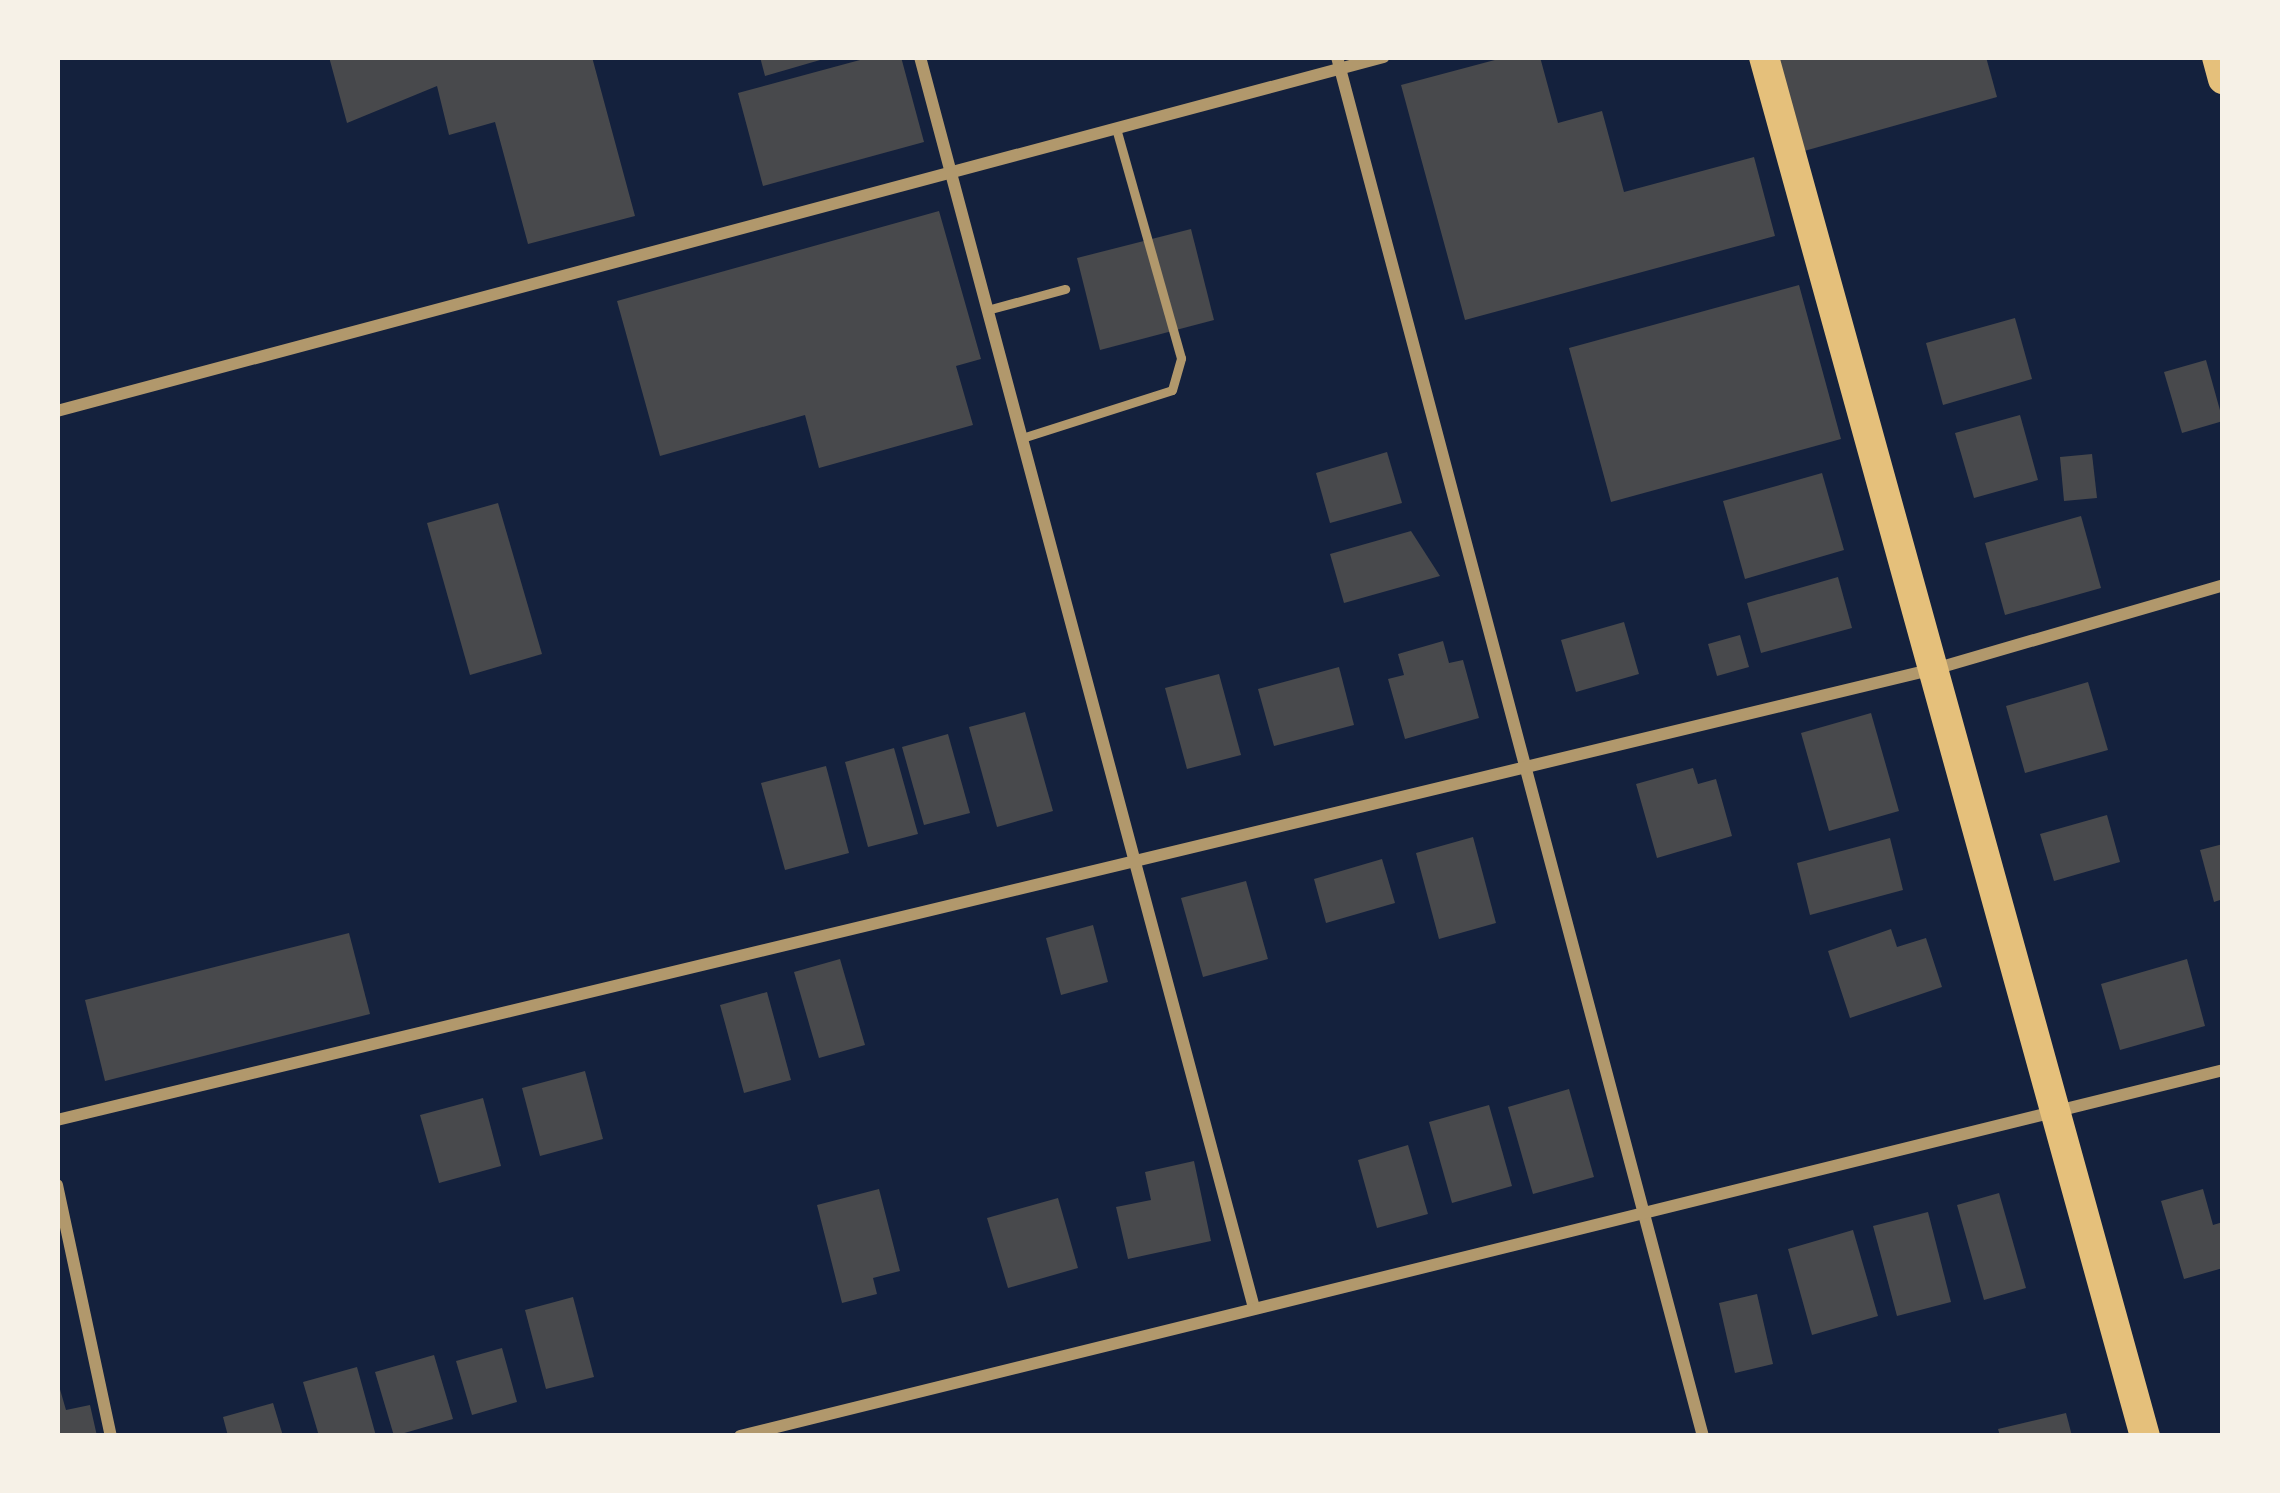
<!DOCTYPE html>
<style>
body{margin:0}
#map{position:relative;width:2280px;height:1493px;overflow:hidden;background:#14213d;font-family:"PT Sans Narrow",sans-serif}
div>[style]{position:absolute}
.building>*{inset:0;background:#48494c}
.service>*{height:9px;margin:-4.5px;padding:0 4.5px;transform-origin:4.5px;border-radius:4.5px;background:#b1986c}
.minor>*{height:12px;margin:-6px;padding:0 6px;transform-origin:6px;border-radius:6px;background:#b1986c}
.primary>*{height:30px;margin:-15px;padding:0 15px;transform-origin:15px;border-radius:15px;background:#e5c07b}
span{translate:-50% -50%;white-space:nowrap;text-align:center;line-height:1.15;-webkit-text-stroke:12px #f6f1e7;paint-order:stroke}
.frame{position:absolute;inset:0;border:60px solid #f6f1e7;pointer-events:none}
</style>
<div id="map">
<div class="building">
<i style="clip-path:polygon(329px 57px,592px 57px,635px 216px,528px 244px,495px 122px,449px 135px,437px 86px,347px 123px)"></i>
<i style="clip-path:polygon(760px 57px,827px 57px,827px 58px,765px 76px)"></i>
<i style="clip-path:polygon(871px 57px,901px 57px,924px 142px,763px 186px,738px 93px)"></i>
<i style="clip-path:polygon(1506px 57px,1540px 57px,1558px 123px,1602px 111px,1624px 192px,1754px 157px,1775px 236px,1465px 320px,1401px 85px)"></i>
<i style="clip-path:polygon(1769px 57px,1986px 57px,1997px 97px,1797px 153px)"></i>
<i style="clip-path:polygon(939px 211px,981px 359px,956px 366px,973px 425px,819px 468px,805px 415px,660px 456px,617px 301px)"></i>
<i style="clip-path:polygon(1191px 229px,1214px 320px,1100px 350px,1077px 258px)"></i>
<i style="clip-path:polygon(1799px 285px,1841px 439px,1611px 502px,1569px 348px)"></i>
<i style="clip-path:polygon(2015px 318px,2032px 379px,1943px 405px,1926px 343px)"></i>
<i style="clip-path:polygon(2206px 360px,2223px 421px,2182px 433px,2164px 372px)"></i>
<i style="clip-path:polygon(2020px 415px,2038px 480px,1974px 498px,1955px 433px)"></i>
<i style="clip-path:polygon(1387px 452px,1402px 503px,1330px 523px,1316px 473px)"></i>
<i style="clip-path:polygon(2092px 454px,2097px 498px,2064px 501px,2060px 457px)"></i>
<i style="clip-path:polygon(1822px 473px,1844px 550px,1745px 579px,1723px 501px)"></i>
<i style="clip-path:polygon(498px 503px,542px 654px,470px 675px,427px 523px)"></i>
<i style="clip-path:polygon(2081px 516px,2101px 588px,2005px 615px,1985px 543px)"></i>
<i style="clip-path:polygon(1411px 531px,1440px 576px,1344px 603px,1330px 554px)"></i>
<i style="clip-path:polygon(1838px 577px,1852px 628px,1761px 653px,1747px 603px)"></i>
<i style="clip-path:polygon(1624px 622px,1639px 674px,1576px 692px,1561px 640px)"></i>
<i style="clip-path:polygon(1740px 635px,1749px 667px,1717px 676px,1708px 644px)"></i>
<i style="clip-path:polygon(1443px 641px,1449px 663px,1463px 660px,1479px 718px,1405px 739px,1388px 679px,1404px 675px,1398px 654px)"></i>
<i style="clip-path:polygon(1339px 667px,1354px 725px,1274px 746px,1258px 689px)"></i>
<i style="clip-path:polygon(1219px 674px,1241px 755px,1187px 769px,1165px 688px)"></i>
<i style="clip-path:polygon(2088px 682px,2108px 750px,2025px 773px,2006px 706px)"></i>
<i style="clip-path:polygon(1025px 712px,1053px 811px,997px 827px,969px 727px)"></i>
<i style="clip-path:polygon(1871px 713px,1899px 811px,1829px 831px,1801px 733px)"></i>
<i style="clip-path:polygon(948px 734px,970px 813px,924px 825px,902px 747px)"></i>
<i style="clip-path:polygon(894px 748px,918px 834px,868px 847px,845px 762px)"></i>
<i style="clip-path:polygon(826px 766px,849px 853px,785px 870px,761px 783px)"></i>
<i style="clip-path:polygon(1693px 768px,1698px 784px,1716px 779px,1732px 836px,1657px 858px,1636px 784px)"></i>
<i style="clip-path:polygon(2107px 815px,2120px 862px,2054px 881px,2040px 834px)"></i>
<i style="clip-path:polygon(1473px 837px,1496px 923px,1439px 939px,1416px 853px)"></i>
<i style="clip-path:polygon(1890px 838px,1903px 890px,1810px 915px,1797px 863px)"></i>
<i style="clip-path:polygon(2223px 844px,2223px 899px,2214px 902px,2200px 850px)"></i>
<i style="clip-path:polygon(1382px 859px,1395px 903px,1326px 923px,1314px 879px)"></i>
<i style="clip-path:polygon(1246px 881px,1268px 959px,1203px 977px,1181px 898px)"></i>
<i style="clip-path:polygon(1093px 925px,1108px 982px,1061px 995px,1046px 938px)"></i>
<i style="clip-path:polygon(1891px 929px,1897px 947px,1926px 938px,1942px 987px,1850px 1018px,1828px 951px)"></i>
<i style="clip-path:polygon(349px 933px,370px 1014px,105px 1081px,85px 1000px)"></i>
<i style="clip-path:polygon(840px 959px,865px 1045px,819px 1058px,794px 972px)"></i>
<i style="clip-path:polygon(2187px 959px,2205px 1026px,2120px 1050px,2101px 984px)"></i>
<i style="clip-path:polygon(767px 992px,791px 1080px,744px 1093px,720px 1005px)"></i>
<i style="clip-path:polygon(585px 1071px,603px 1139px,540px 1156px,522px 1088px)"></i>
<i style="clip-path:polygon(1569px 1089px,1594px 1177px,1533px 1194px,1508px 1107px)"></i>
<i style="clip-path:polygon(483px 1098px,501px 1166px,439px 1183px,420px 1115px)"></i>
<i style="clip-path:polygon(1489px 1105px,1512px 1186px,1452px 1203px,1429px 1122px)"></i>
<i style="clip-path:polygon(1408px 1145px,1428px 1214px,1377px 1228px,1358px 1160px)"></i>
<i style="clip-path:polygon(1194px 1161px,1211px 1241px,1128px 1259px,1116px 1207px,1151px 1200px,1145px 1172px)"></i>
<i style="clip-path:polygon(879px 1189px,900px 1271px,873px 1278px,877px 1294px,842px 1303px,817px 1205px)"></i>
<i style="clip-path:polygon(2203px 1189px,2213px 1225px,2223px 1222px,2223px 1268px,2184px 1279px,2161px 1201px)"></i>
<i style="clip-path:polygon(1999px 1193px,2026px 1288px,1984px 1300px,1957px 1205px)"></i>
<i style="clip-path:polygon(1058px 1198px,1078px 1268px,1008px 1288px,987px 1218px)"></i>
<i style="clip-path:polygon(1928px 1212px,1951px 1302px,1897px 1316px,1873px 1226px)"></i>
<i style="clip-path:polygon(1853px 1230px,1878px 1316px,1812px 1335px,1788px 1249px)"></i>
<i style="clip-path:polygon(1757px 1294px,1773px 1364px,1735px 1373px,1719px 1303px)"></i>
<i style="clip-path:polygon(573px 1297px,594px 1377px,546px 1389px,525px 1310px)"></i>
<i style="clip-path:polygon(502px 1348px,517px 1402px,472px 1415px,456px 1361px)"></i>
<i style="clip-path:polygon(434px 1355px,453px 1419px,394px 1436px,375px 1372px)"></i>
<i style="clip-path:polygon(357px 1367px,376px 1436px,319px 1436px,303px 1382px)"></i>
<i style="clip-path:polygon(57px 1379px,66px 1410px,90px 1405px,97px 1436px,57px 1436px)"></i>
<i style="clip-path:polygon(273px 1403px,283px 1436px,228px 1436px,223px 1417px)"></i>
<i style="clip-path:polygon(2066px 1413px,2072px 1436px,2000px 1436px,1998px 1429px)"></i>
</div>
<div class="service">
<i style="left:987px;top:310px;width:81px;rotate:-15.1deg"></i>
<i style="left:1022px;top:438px;width:157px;rotate:-17.7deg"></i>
<i style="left:1172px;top:390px;width:33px;rotate:-74deg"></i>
<i style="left:1181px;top:358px;width:239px;rotate:-105.8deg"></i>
</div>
<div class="minor">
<i style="left:920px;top:57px;width:1295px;rotate:75.05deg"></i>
<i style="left:1337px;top:57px;width:1427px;rotate:75.14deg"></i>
<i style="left:57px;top:411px;width:1373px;rotate:-14.94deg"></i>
<i style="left:57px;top:1120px;width:1935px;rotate:-13.51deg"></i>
<i style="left:1938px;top:668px;width:297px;rotate:-16.2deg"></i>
<i style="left:57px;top:1185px;width:257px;rotate:77.9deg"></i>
<i style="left:740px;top:1436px;width:1527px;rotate:-13.86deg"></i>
</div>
<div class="primary">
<i style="left:1764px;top:57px;width:1431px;rotate:74.56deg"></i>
<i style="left:2217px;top:57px;width:23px;rotate:75deg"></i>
</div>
<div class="frame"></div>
</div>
